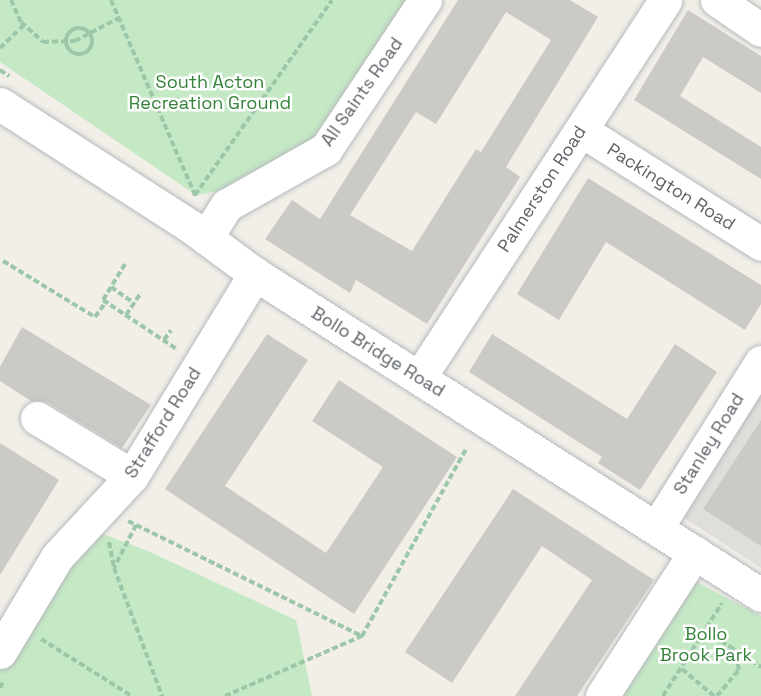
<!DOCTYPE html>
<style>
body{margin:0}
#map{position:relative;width:761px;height:696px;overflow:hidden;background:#f1efe8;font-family:"Space Grotesk",sans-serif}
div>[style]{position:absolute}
.industrial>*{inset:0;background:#e0deda}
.green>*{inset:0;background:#c5e8c5}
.building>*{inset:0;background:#cccac5}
.path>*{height:4px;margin-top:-2px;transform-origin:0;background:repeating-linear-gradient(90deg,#9cc7a9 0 6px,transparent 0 9px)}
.path>.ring{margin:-2px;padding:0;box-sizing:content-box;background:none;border:4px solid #9cc7a9;border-radius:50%}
.roads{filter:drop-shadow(0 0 2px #b5b8bc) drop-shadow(0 0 2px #b5b8bc)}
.minor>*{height:33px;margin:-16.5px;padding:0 16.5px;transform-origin:16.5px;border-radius:16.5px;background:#fff}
span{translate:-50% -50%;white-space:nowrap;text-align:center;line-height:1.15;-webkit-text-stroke:5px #fff;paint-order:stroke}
.park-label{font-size:18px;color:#348238}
.street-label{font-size:18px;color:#5f6368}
</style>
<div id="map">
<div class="industrial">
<i style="clip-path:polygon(761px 379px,761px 568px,675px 512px)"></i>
</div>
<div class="green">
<i style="clip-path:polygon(0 0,411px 0,321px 135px,224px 190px,196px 195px,0 62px)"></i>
<i style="clip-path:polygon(87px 528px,150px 552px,296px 620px,312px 696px,0 696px,0 659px)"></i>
<i style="clip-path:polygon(689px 578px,761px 616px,761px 696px,612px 696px)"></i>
</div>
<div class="building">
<i style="clip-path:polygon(evenodd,458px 0,570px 0,598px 17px,506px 167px,520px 177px,427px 324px,356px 280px,350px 293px,265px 239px,292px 200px,320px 219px,458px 0,506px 12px,551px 40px,481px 152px,476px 149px,412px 251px,350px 215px,416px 112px,436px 124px,506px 12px)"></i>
<i style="clip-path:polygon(688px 10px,761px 56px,761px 93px,703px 57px,680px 96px,761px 147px,761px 179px,634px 100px)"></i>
<i style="clip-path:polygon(588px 178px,761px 285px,761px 304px,745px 330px,606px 242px,559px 320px,517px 294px)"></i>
<i style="clip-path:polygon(22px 327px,151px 405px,122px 448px,47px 402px,31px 401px,0 381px,0 367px)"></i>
<i style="clip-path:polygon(267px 334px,308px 360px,225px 486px,326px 553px,383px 467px,312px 421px,339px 380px,457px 457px,354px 614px,165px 489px)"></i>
<i style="clip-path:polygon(492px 334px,627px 419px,675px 344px,717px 372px,640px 490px,598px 463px,602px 457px,469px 372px)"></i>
<i style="clip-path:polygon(761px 420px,761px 546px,703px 509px)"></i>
<i style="clip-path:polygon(0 443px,59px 480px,0 575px)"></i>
<i style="clip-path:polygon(513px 489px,654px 580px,577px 696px,515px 696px,592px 580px,542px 546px,452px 683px,405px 652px)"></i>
</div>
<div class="path">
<i style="left:11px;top:0;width:24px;rotate:66deg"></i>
<i style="left:21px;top:22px;width:30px;rotate:42deg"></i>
<i style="left:43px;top:42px;width:32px;rotate:-2deg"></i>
<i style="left:75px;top:41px;width:50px;rotate:-27.6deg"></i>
<i style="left:111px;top:0;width:215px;rotate:66.7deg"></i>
<i class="ring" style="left:66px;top:28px;width:22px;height:22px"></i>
<i style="left:0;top:48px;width:33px;rotate:-44deg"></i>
<i style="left:0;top:70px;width:11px;rotate:34deg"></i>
<i style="left:195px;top:195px;width:238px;rotate:-54.9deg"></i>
<i style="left:3px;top:261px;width:108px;rotate:31.3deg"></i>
<i style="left:95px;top:317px;width:19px;rotate:-54deg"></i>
<i style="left:125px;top:264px;width:42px;rotate:121.4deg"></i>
<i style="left:103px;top:300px;width:90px;rotate:33.7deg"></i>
<i style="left:111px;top:287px;width:28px;rotate:35deg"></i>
<i style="left:126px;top:315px;width:27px;rotate:-56deg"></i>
<i style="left:164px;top:340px;width:12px;rotate:-55deg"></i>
<i style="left:128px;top:521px;width:261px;rotate:26.2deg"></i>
<i style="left:362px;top:636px;width:216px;rotate:-60.9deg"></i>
<i style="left:136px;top:525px;width:48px;rotate:117.1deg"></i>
<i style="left:114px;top:568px;width:137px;rotate:69.4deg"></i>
<i style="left:109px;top:542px;width:25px;rotate:79deg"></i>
<i style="left:702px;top:635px;width:20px;rotate:18deg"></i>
<i style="left:721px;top:641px;width:48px;rotate:33deg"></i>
<i style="left:41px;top:639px;width:107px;rotate:32.1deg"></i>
<i style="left:682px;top:669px;width:42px;rotate:40.2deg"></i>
<i style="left:0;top:688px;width:9px;rotate:-63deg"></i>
<i style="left:225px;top:696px;width:150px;rotate:-23.7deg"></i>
<i style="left:663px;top:696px;width:110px;rotate:-57.6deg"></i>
<i style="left:717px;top:696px;width:34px;rotate:-50deg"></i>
<i style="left:739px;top:670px;width:22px;rotate:-103deg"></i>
</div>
<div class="roads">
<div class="minor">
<i style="left:717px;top:0;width:53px;rotate:34.3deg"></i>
<i style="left:0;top:104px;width:229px;rotate:32.7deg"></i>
<i style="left:193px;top:228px;width:77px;rotate:36.6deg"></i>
<i style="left:255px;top:274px;width:599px;rotate:32.39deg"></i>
<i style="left:581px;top:130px;width:213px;rotate:32.3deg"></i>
<i style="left:206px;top:238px;width:39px;rotate:-58deg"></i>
<i style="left:227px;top:205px;width:114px;rotate:-29.5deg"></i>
<i style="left:326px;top:149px;width:179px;rotate:-56.4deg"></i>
<i style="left:419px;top:378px;width:451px;rotate:-56.9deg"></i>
<i style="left:37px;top:418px;width:111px;rotate:31.4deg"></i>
<i style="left:657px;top:527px;width:195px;rotate:-57.8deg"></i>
<i style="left:0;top:652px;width:111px;rotate:-59deg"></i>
<i style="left:57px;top:557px;width:110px;rotate:-47.2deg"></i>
<i style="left:132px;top:476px;width:237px;rotate:-58.7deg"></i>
<i style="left:602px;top:696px;width:171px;rotate:-57.1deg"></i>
</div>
</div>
<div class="park-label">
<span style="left:210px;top:93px">South Acton<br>Recreation Ground</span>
<span style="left:706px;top:645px">Bollo<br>Brook Park</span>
</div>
<div class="street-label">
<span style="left:362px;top:92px;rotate:-55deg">All Saints Road</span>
<span style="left:671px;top:187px;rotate:32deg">Packington Road</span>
<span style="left:542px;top:189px;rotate:-57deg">Palmerston Road</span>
<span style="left:378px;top:352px;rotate:32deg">Bollo Bridge Road</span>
<span style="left:163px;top:423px;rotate:-58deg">Strafford Road</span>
<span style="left:709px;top:444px;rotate:-58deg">Stanley Road</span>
</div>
</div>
